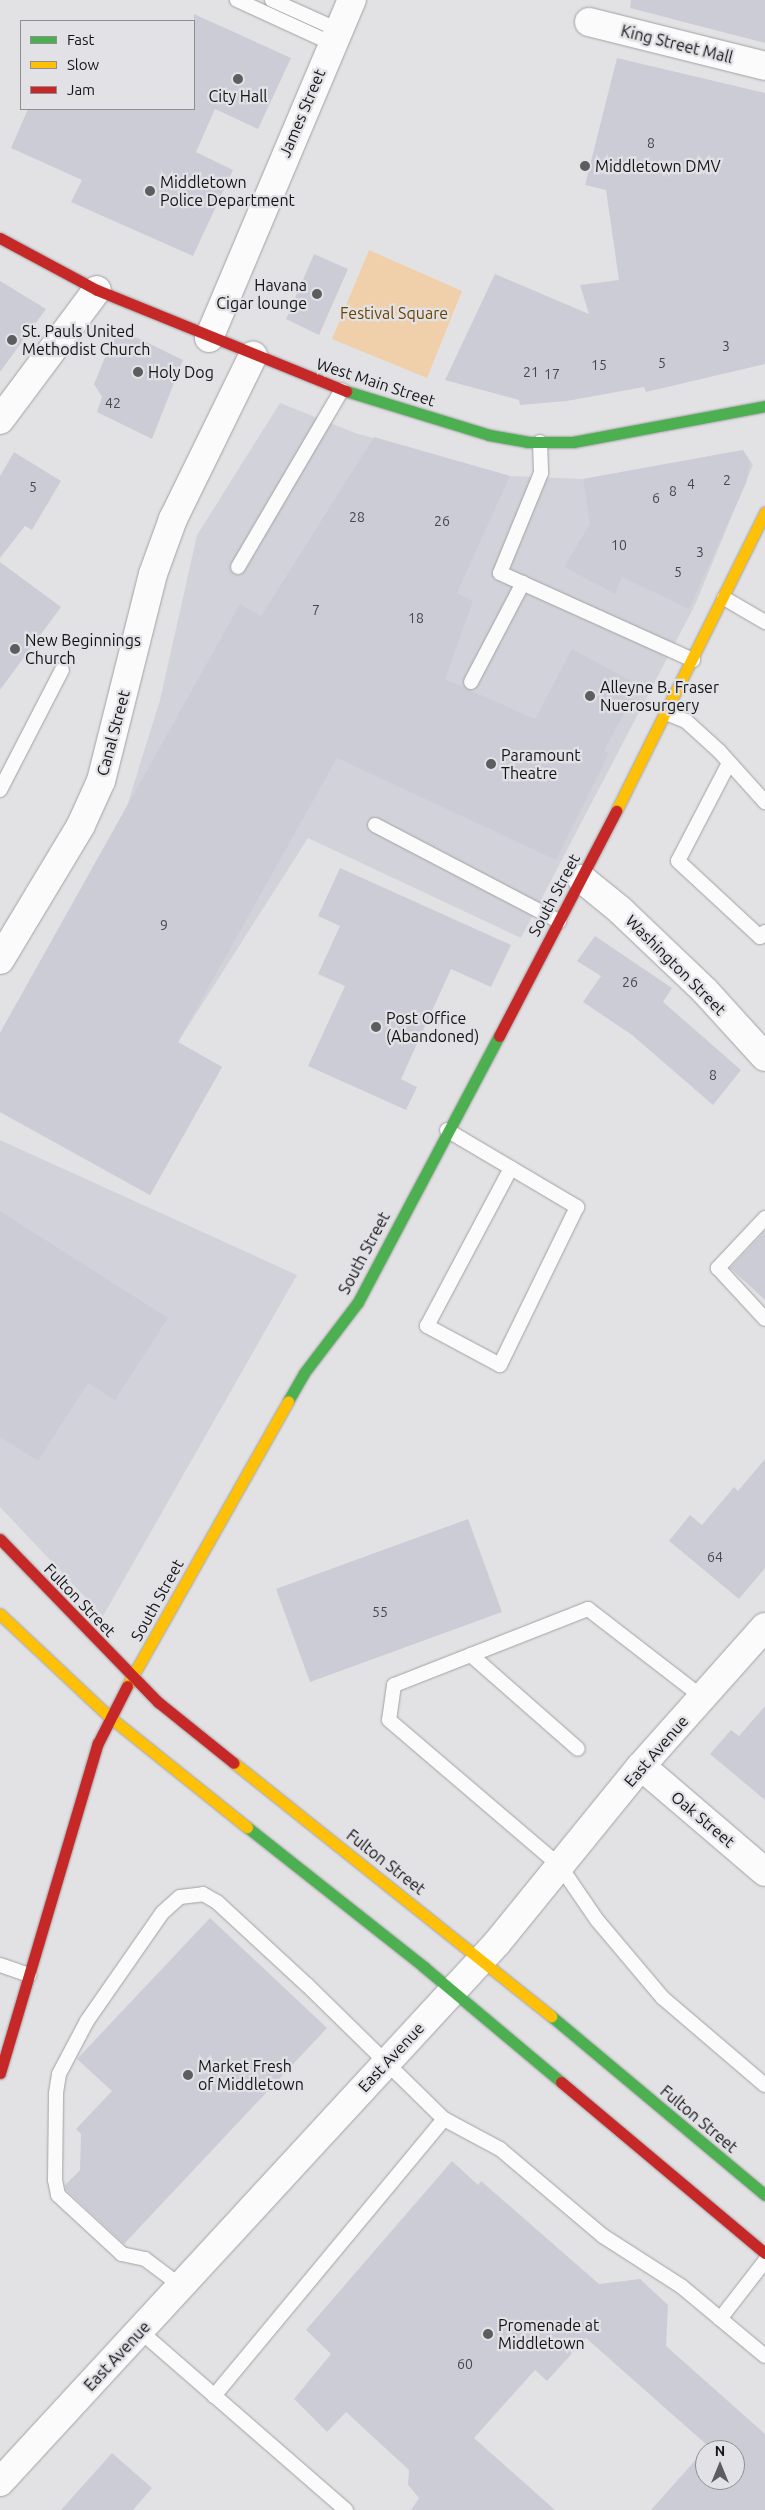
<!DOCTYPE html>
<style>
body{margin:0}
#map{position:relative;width:765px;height:2510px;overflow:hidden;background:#e2e2e5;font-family:Ubuntu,sans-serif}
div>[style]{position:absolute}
.built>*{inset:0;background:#d2d3da}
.green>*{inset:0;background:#efd0aa}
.building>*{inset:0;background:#ccccd6}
.roads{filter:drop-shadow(0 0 1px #a2a2a5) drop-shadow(0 0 1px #a2a2a5)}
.lane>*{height:14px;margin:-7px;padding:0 7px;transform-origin:7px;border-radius:7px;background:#fbfbfb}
.street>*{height:28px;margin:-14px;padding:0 14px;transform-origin:14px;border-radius:14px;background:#fbfbfb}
.fast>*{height:11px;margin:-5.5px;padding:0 5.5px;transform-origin:5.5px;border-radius:5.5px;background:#4caf50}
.slow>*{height:11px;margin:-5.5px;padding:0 5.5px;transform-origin:5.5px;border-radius:5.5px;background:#ffc107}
.jam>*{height:11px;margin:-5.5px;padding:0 5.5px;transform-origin:5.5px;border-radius:5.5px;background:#c62828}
.dots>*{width:14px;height:14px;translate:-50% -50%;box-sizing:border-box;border:2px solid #e1e1e6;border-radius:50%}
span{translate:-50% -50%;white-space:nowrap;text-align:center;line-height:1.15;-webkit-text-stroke:4.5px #e1e1e6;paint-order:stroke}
.number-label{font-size:14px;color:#47474b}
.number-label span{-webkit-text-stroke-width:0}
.street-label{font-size:16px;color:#151517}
.poi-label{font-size:16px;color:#151517}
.left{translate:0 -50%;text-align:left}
.right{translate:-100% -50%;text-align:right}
.park-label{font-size:16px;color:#6e4500}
.legend{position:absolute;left:20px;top:20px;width:175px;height:90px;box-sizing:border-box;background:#e1e1e6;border:1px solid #8f8f93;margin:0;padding:6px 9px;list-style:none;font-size:15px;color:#151517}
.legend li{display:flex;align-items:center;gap:10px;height:25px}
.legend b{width:25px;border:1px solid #8f8f93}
.north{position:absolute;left:695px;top:2440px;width:50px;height:50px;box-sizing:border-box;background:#e1e1e6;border:1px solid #8f8f93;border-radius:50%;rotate:0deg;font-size:14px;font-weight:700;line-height:20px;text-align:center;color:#151517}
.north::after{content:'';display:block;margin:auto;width:18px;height:22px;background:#5d5d5f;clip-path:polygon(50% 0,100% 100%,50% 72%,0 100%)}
</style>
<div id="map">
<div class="built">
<i style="clip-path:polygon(280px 403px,355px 433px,510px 476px,583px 479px,743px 450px,753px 465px,695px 605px,521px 938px,308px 838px,178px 1042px,222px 1067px,150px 1195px,0 1112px,0 1033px,127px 806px,160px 700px,197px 535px)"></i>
<i style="clip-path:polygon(0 1140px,297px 1275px,103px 1616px,0 1507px)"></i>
</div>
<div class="green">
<i style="clip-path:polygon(369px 250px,462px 291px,427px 378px,332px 339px)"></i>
</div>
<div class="building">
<i style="clip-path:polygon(631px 0,765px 0,765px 43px,630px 8px)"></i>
<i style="clip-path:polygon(194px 14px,291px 58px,258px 129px,215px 109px,196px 152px,233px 170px,193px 256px,71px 202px,82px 180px,11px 148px,28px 109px,194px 109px)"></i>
<i style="clip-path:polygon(617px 58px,765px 93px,765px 364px,646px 392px,644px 387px,567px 401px,520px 405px,519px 400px,445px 380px,495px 274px,589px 314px,580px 285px,619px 280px,606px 190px,585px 185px)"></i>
<i style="clip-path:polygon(314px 254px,348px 269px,319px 335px,286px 319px)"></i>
<i style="clip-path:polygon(0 281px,46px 309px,0 372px)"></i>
<i style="clip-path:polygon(117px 328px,183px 360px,152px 439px,97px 412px,102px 397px,94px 384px)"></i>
<i style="clip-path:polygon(374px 437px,510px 476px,457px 593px,473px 601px,445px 679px,535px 719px,572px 649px,639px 685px,604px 751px,609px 753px,556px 860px,337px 758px,178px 1042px,222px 1067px,150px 1195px,0 1112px,0 1033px,240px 604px,261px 616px)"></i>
<i style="clip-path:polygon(743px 450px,750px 462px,746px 483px,689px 609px,622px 577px,615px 594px,564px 567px,590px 524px,583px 479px)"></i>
<i style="clip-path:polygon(14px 452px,61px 481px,32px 530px,25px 526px,0 558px,0 476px)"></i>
<i style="clip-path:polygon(0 562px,61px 607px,0 690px)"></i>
<i style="clip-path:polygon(340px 868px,511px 945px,491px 987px,451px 969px,401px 1079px,417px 1087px,406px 1110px,308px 1066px,345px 986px,318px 974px,340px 926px,318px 916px)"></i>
<i style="clip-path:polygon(595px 936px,672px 988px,663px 1002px,741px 1070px,713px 1105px,632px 1035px,583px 1002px,601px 976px,577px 961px)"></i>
<i style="clip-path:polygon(0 1211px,168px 1318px,115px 1400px,88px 1383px,38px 1461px,0 1437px)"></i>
<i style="clip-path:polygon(765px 1231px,765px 1300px,730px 1268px)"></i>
<i style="clip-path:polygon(765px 1459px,765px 1568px,739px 1599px,669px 1541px,690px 1515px,702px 1525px,734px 1487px,738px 1491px)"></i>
<i style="clip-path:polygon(468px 1519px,502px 1612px,310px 1682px,276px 1589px)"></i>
<i style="clip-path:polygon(765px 1706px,765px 1800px,710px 1754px,731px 1730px,739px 1736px)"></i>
<i style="clip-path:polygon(210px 1918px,327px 2028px,124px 2244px,66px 2190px,65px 2185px,80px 2170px,81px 2134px,76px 2129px,112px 2091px,77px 2059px)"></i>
<i style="clip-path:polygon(evenodd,452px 2161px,478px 2185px,481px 2181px,599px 2284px,640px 2279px,668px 2305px,666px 2346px,765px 2434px,765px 2510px,651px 2510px,708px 2446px,586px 2338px,547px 2381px,535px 2370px,474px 2438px,555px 2510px,411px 2510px,419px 2498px,408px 2485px,409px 2470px,346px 2412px,327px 2432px,294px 2399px,331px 2354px,306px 2330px,452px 2161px,705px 2450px,735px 2450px,735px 2480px,705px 2480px,705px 2450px)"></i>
<i style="clip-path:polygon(112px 2453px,152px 2488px,133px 2510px,61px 2510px)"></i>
</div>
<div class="roads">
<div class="lane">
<i style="left:237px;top:0;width:103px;rotate:24.6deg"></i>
<i style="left:272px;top:0;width:72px;rotate:24.4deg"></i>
<i style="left:540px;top:442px;width:31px;rotate:88deg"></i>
<i style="left:541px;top:473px;width:108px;rotate:112.3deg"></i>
<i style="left:500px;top:573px;width:212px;rotate:24.3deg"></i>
<i style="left:238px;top:567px;width:205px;rotate:-59.6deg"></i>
<i style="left:724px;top:598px;width:48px;rotate:30.3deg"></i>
<i style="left:471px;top:682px;width:112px;rotate:-62.3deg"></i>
<i style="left:666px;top:713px;width:22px;rotate:22deg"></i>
<i style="left:686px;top:721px;width:45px;rotate:42.3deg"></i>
<i style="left:719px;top:751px;width:69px;rotate:48deg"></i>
<i style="left:729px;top:763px;width:110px;rotate:117.5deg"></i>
<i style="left:678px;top:861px;width:112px;rotate:42.8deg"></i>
<i style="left:760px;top:937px;width:7px;rotate:-45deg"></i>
<i style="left:0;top:790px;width:135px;rotate:-62.7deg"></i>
<i style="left:375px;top:825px;width:208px;rotate:27.6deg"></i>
<i style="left:447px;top:1130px;width:17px;rotate:31deg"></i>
<i style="left:462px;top:1139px;width:134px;rotate:30.6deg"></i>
<i style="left:577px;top:1207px;width:176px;rotate:116deg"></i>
<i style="left:500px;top:1365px;width:83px;rotate:-151.9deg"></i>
<i style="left:427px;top:1326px;width:179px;rotate:-62deg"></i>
<i style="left:765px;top:1218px;width:69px;rotate:133.2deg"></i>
<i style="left:718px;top:1268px;width:69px;rotate:47.3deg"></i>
<i style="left:471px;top:1655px;width:142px;rotate:41.3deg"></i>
<i style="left:702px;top:1697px;width:144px;rotate:-142.3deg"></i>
<i style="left:588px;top:1609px;width:208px;rotate:158.6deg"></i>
<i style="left:394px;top:1685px;width:35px;rotate:98deg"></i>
<i style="left:389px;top:1720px;width:225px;rotate:40.5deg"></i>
<i style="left:560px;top:1866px;width:65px;rotate:55.6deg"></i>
<i style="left:597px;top:1920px;width:102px;rotate:49.8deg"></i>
<i style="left:663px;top:1998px;width:134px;rotate:40.5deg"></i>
<i style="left:0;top:1965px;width:31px;rotate:19deg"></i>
<i style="left:181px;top:2286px;width:45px;rotate:-143.1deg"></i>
<i style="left:145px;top:2259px;width:24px;rotate:-168deg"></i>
<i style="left:122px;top:2254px;width:87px;rotate:-137.3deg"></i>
<i style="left:58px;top:2195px;width:15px;rotate:-101deg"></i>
<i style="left:55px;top:2180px;width:87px;rotate:-89.3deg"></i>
<i style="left:56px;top:2093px;width:19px;rotate:-81deg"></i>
<i style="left:59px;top:2074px;width:60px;rotate:-62.2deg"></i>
<i style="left:87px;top:2021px;width:131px;rotate:-55.2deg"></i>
<i style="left:162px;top:1913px;width:24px;rotate:-42deg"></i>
<i style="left:180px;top:1897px;width:23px;rotate:-7deg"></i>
<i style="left:203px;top:1894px;width:16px;rotate:30deg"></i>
<i style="left:217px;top:1902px;width:122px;rotate:42.7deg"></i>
<i style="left:307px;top:1985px;width:192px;rotate:44.4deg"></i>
<i style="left:444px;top:2119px;width:64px;rotate:28.2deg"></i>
<i style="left:500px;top:2149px;width:135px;rotate:40.2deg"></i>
<i style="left:603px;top:2236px;width:93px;rotate:32.7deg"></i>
<i style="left:681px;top:2286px;width:109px;rotate:39.8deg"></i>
<i style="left:720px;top:2319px;width:73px;rotate:-52.2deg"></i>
<i style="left:140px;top:2331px;width:273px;rotate:41deg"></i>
<i style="left:214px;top:2396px;width:360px;rotate:-50.3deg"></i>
</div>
<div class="street">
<i style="left:589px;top:22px;width:181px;rotate:14deg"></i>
<i style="left:209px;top:338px;width:367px;rotate:-67.1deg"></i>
<i style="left:0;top:420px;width:162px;rotate:-53.3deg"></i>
<i style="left:582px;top:879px;width:49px;rotate:39.2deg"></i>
<i style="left:620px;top:910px;width:117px;rotate:43.6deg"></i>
<i style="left:705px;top:991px;width:89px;rotate:47.7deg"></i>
<i style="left:0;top:960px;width:157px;rotate:-59deg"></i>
<i style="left:81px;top:825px;width:48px;rotate:-65.6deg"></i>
<i style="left:101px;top:781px;width:213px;rotate:-75.9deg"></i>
<i style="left:153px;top:574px;width:59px;rotate:-70deg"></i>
<i style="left:173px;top:519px;width:182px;rotate:-63.9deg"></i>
<i style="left:641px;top:1766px;width:163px;rotate:40.5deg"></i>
<i style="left:0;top:2482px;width:733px;rotate:-47.32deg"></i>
<i style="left:497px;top:1943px;width:228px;rotate:-50.9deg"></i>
<i style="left:641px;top:1766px;width:186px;rotate:-48.3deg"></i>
</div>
<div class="fast">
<i style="left:346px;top:391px;width:150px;rotate:17.1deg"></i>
<i style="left:489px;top:435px;width:39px;rotate:10deg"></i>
<i style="left:527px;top:442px;width:46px"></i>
<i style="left:573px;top:442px;width:195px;rotate:-10.6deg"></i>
<i style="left:288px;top:1401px;width:32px;rotate:-60deg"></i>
<i style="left:304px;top:1373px;width:89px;rotate:-52.7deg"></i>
<i style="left:358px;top:1302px;width:301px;rotate:-62.1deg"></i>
<i style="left:247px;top:1827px;width:226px;rotate:38.3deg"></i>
<i style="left:424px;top:1967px;width:179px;rotate:40deg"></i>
<i style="left:551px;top:2016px;width:279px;rotate:39.9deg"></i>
</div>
<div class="slow">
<i style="left:616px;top:811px;width:334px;rotate:-63.5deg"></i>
<i style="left:0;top:1614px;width:154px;rotate:43.2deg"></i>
<i style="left:112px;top:1719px;width:173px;rotate:38.7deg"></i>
<i style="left:127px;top:1686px;width:327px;rotate:-60.5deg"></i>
<i style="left:234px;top:1763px;width:406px;rotate:38.6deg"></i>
</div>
<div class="jam">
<i style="left:0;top:238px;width:110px;rotate:28.2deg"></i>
<i style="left:97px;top:290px;width:269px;rotate:22.1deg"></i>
<i style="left:499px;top:1036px;width:254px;rotate:-62.5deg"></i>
<i style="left:0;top:1539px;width:227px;rotate:45.9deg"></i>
<i style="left:158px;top:1702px;width:97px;rotate:38.8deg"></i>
<i style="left:0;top:2073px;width:344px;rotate:-73.5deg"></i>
<i style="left:98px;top:1743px;width:64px;rotate:-63deg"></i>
<i style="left:561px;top:2082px;width:266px;rotate:40deg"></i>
</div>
</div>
<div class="dots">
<i style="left:238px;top:79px;background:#5d5d5f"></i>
<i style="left:585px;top:166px;background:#5d5d5f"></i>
<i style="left:150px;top:191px;background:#5d5d5f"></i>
<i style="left:317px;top:294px;background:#5d5d5f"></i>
<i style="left:12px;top:340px;background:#5d5d5f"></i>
<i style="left:138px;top:372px;background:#5d5d5f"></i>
<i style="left:15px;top:649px;background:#5d5d5f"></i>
<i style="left:590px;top:696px;background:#5d5d5f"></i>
<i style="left:491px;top:764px;background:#5d5d5f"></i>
<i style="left:376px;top:1027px;background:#5d5d5f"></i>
<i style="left:188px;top:2075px;background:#5d5d5f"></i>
<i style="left:488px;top:2334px;background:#5d5d5f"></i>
</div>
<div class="number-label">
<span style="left:651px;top:143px">8</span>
<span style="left:726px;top:346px">3</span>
<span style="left:662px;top:363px">5</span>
<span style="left:599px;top:365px">15</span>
<span style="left:531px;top:372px">21</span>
<span style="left:552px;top:374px">17</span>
<span style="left:113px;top:403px">42</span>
<span style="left:727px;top:480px">2</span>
<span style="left:691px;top:484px">4</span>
<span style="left:33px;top:487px">5</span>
<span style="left:673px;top:491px">8</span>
<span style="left:656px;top:498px">6</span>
<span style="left:357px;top:517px">28</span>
<span style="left:442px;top:521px">26</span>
<span style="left:619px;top:545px">10</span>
<span style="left:700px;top:552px">3</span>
<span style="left:678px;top:572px">5</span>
<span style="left:316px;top:610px">7</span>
<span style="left:416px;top:618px">18</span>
<span style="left:164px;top:925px">9</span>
<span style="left:630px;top:982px">26</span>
<span style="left:713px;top:1075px">8</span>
<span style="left:715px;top:1557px">64</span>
<span style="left:380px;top:1612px">55</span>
<span style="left:465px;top:2364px">60</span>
</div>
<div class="street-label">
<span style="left:677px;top:44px;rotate:14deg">King Street Mall</span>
<span style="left:302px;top:113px;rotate:-67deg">James Street</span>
<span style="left:376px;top:382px;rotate:18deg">West Main Street</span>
<span style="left:113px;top:733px;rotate:-75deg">Canal Street</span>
<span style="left:554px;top:895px;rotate:-62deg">South Street</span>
<span style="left:676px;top:965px;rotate:45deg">Washington Street</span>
<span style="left:364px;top:1253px;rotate:-62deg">South Street</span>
<span style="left:80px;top:1600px;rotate:46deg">Fulton Street</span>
<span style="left:157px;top:1600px;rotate:-61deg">South Street</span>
<span style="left:656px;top:1751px;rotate:-49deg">East Avenue</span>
<span style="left:703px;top:1819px;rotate:40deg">Oak Street</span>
<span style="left:386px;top:1862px;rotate:38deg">Fulton Street</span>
<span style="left:391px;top:2057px;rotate:-47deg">East Avenue</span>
<span style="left:699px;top:2119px;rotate:40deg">Fulton Street</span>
<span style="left:117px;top:2356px;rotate:-47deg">East Avenue</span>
</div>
<div class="poi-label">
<span style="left:238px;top:96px">City Hall</span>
<span class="left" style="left:595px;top:166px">Middletown DMV</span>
<span class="left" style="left:160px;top:191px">Middletown<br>Police Department</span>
<span class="right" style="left:307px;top:294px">Havana<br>Cigar lounge</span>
<span class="left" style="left:22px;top:340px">St. Pauls United<br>Methodist Church</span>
<span class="left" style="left:148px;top:372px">Holy Dog</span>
<span class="left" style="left:25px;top:649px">New Beginnings<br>Church</span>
<span class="left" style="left:600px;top:696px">Alleyne B. Fraser<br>Nuerosurgery</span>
<span class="left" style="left:501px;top:764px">Paramount<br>Theatre</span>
<span class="left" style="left:386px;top:1027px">Post Office<br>(Abandoned)</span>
<span class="left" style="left:198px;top:2075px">Market Fresh<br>of Middletown</span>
<span class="left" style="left:498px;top:2334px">Promenade at<br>Middletown</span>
</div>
<div class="park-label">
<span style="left:394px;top:313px">Festival Square</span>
</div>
<ul class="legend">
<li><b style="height:6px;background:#4caf50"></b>Fast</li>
<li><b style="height:6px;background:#ffc107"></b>Slow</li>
<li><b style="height:6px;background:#c62828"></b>Jam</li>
</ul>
<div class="north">N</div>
</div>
